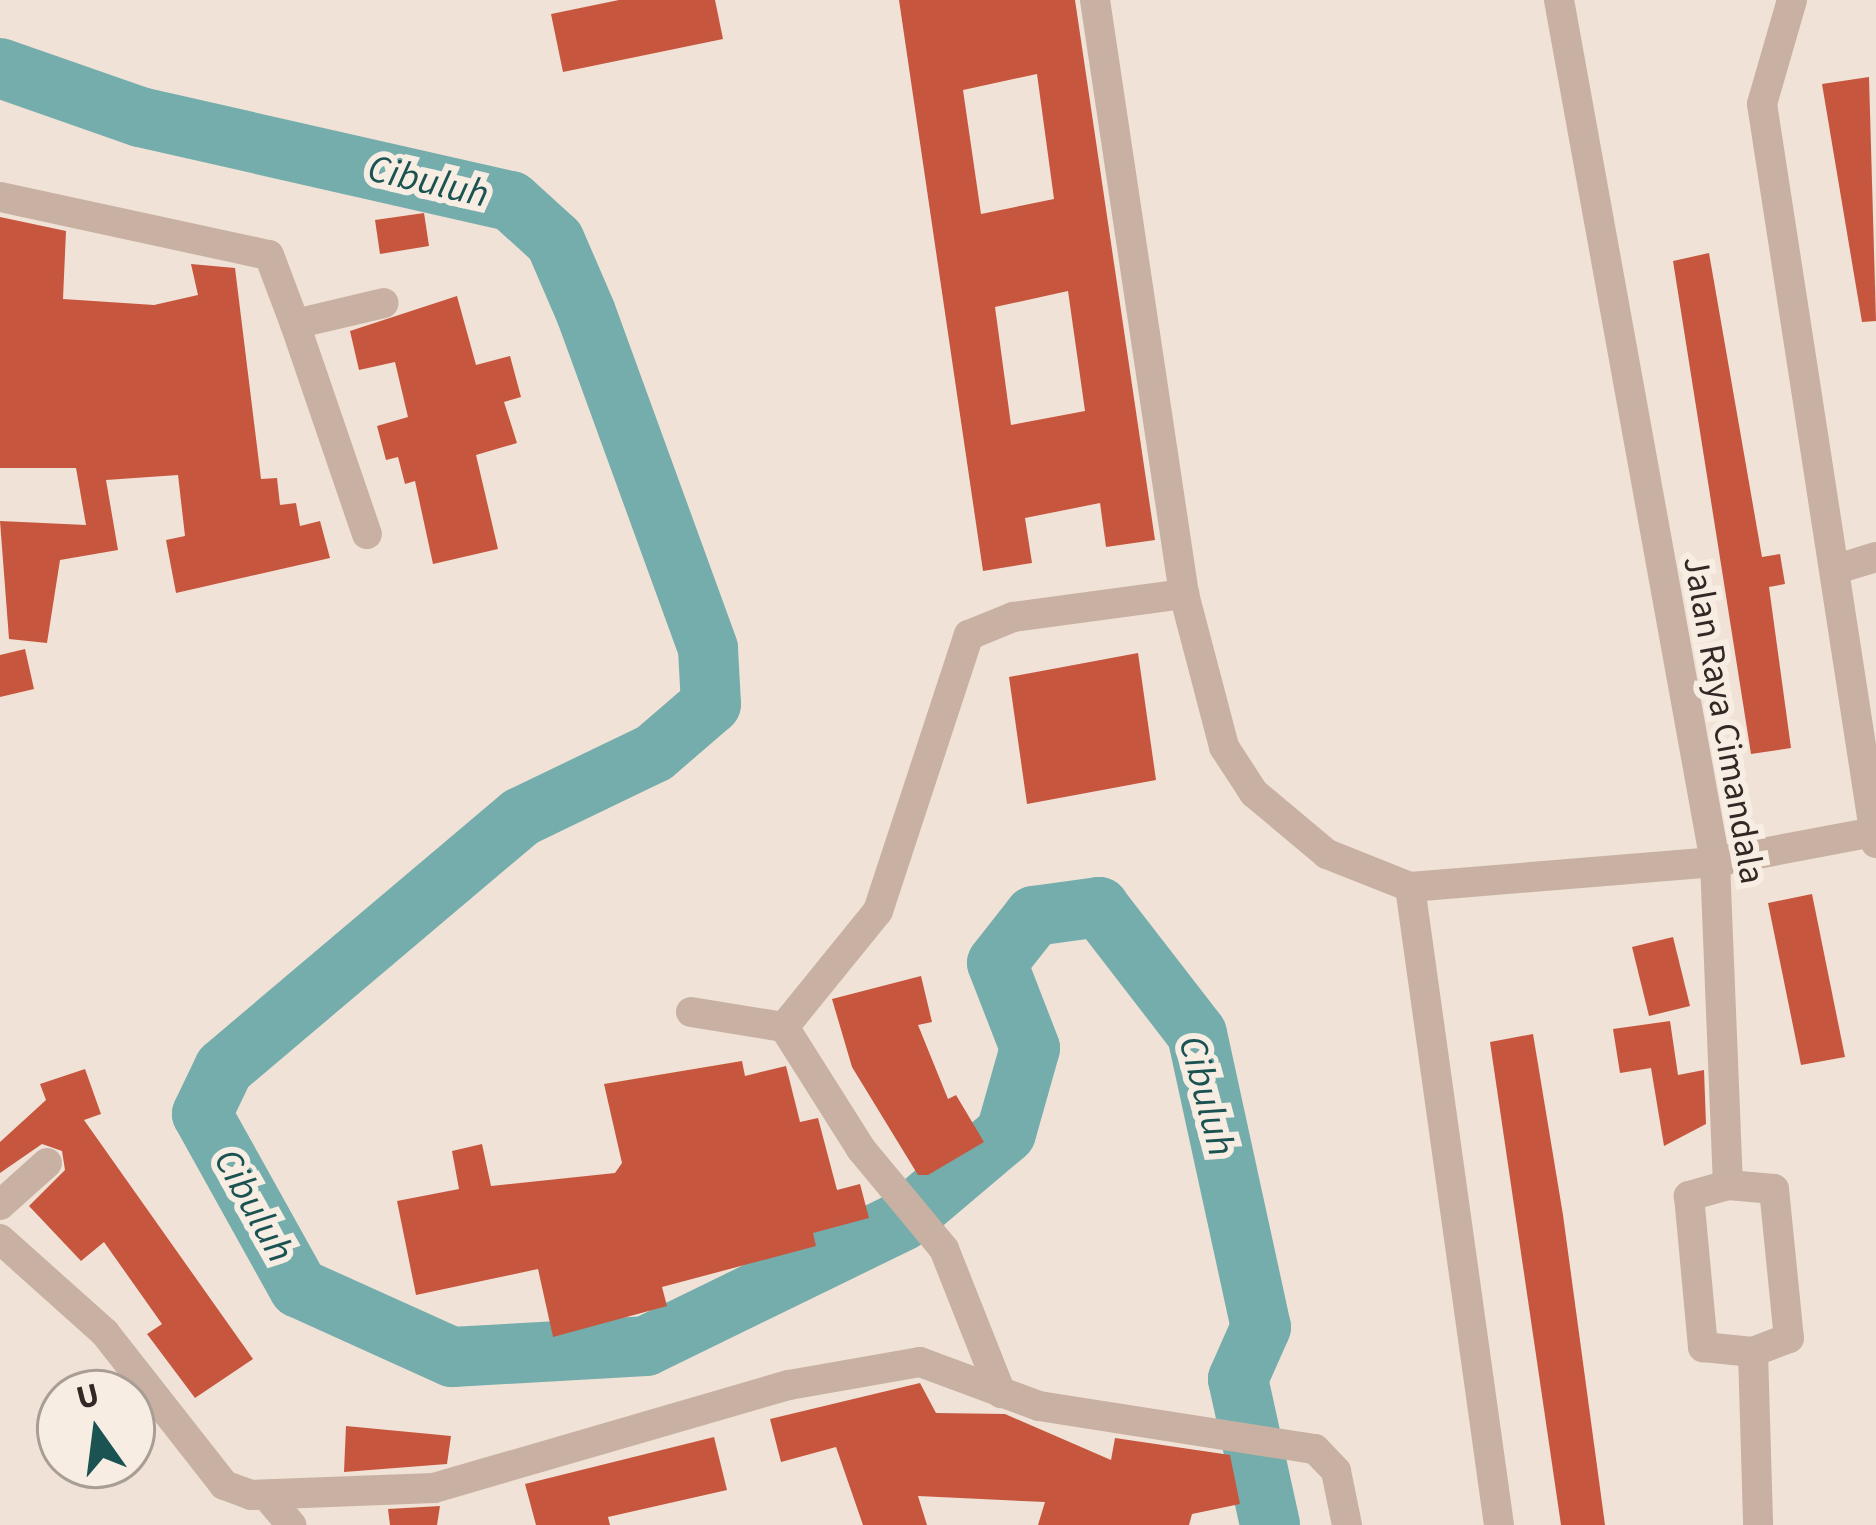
<!DOCTYPE html>
<style>
body{margin:0}
#map{position:relative;width:1876px;height:1525px;overflow:hidden;background:#f0e2d6;font-family:"Source Sans 3",sans-serif}
div>[style]{position:absolute}
.river>*{height:60px;margin:-30px;padding:0 30px;transform-origin:30px;border-radius:30px;background:#75adac}
.building>*{inset:0;background:#c6573e}
.minor>*{height:30px;margin:-15px;padding:0 15px;transform-origin:15px;border-radius:15px;background:#c8b1a2}
span{translate:-50% -50%;white-space:nowrap;text-align:center;line-height:1.15;-webkit-text-stroke:12px #f8ede2;paint-order:stroke}
.street-label{font-size:36px;color:#322825}
.water-label{font-size:39px;color:#1b5353;font-style:italic}
.north{position:absolute;left:36px;top:1369px;width:120px;height:120px;box-sizing:border-box;background:#f8ede2;border:3px solid #a99e96;border-radius:50%;rotate:346deg;font-size:33px;font-weight:700;line-height:48px;text-align:center;color:#322825}
.north::after{content:'';display:block;margin:auto;width:42px;height:54px;background:#1b5353;clip-path:polygon(50% 0,100% 100%,50% 72%,0 100%)}
</style>
<div id="map">
<div class="river">
<i style="left:0;top:68px;width:148px;rotate:19.3deg"></i>
<i style="left:140px;top:117px;width:380px;rotate:12.8deg"></i>
<i style="left:511px;top:201px;width:59px;rotate:42.3deg"></i>
<i style="left:555px;top:241px;width:78px;rotate:66.7deg"></i>
<i style="left:586px;top:313px;width:357px;rotate:70deg"></i>
<i style="left:708px;top:649px;width:55px;rotate:86.9deg"></i>
<i style="left:711px;top:704px;width:75px;rotate:139.3deg"></i>
<i style="left:654px;top:753px;width:148px;rotate:154.3deg"></i>
<i style="left:521px;top:817px;width:389px;rotate:139.8deg"></i>
<i style="left:224px;top:1068px;width:51px;rotate:115.6deg"></i>
<i style="left:202px;top:1114px;width:199px;rotate:60.9deg"></i>
<i style="left:299px;top:1288px;width:168px;rotate:24.3deg"></i>
<i style="left:452px;top:1357px;width:194px;rotate:-3.2deg"></i>
<i style="left:646px;top:1346px;width:285px;rotate:-26deg"></i>
<i style="left:902px;top:1221px;width:136px;rotate:-40.2deg"></i>
<i style="left:1006px;top:1133px;width:88px;rotate:-74.2deg"></i>
<i style="left:1030px;top:1048px;width:91px;rotate:-111.2deg"></i>
<i style="left:997px;top:963px;width:60px;rotate:-51.8deg"></i>
<i style="left:1034px;top:916px;width:66px;rotate:-7.9deg"></i>
<i style="left:1099px;top:907px;width:160px;rotate:52.3deg"></i>
<i style="left:1197px;top:1034px;width:300px;rotate:77.7deg"></i>
<i style="left:1261px;top:1327px;width:57px;rotate:113.9deg"></i>
<i style="left:1238px;top:1379px;width:149px;rotate:77.6deg"></i>
</div>
<div class="building">
<i style="clip-path:polygon(619px 0,715px 0,723px 39px,563px 72px,551px 14px)"></i>
<i style="clip-path:polygon(evenodd,899px 0,1075px 0,1155px 540px,1106px 547px,1100px 503px,1025px 518px,1032px 563px,983px 571px,899px 0,1037px 74px,1054px 199px,981px 214px,963px 90px,1037px 74px,899px 0,1068px 291px,1085px 411px,1011px 425px,995px 307px,1068px 291px)"></i>
<i style="clip-path:polygon(1869px 77px,1876px 321px,1862px 322px,1822px 84px)"></i>
<i style="clip-path:polygon(424px 213px,429px 246px,380px 254px,375px 220px)"></i>
<i style="clip-path:polygon(0 217px,66px 231px,63px 299px,154px 305px,198px 295px,191px 264px,235px 268px,261px 479px,277px 478px,280px 505px,296px 503px,300px 526px,320px 521px,330px 558px,176px 593px,166px 540px,185px 536px,178px 475px,106px 480px,118px 550px,60px 560px,47px 643px,9px 639px,0 521px,86px 525px,76px 468px,0 468px)"></i>
<i style="clip-path:polygon(1709px 253px,1762px 557px,1780px 554px,1785px 584px,1769px 587px,1791px 748px,1751px 754px,1673px 261px)"></i>
<i style="clip-path:polygon(457px 296px,476px 365px,510px 356px,521px 397px,504px 402px,517px 443px,476px 455px,498px 549px,433px 564px,415px 481px,405px 484px,398px 457px,386px 460px,377px 426px,408px 417px,395px 362px,359px 370px,350px 331px)"></i>
<i style="clip-path:polygon(25px 649px,34px 689px,0 697px,0 655px)"></i>
<i style="clip-path:polygon(1138px 653px,1156px 780px,1027px 804px,1009px 677px)"></i>
<i style="clip-path:polygon(1812px 894px,1845px 1057px,1801px 1065px,1768px 903px)"></i>
<i style="clip-path:polygon(1673px 937px,1690px 1006px,1649px 1016px,1632px 947px)"></i>
<i style="clip-path:polygon(921px 976px,932px 1022px,918px 1025px,948px 1099px,956px 1095px,984px 1142px,928px 1175px,918px 1175px,852px 1067px,832px 999px)"></i>
<i style="clip-path:polygon(1670px 1021px,1678px 1075px,1704px 1070px,1706px 1124px,1664px 1146px,1651px 1068px,1620px 1073px,1613px 1029px)"></i>
<i style="clip-path:polygon(1533px 1034px,1563px 1215px,1605px 1525px,1561px 1525px,1490px 1042px)"></i>
<i style="clip-path:polygon(742px 1061px,745px 1076px,786px 1066px,800px 1122px,818px 1118px,837px 1190px,860px 1184px,869px 1218px,813px 1233px,816px 1246px,662px 1287px,667px 1306px,553px 1337px,538px 1269px,416px 1295px,397px 1201px,459px 1189px,452px 1151px,482px 1144px,491px 1186px,615px 1173px,622px 1163px,604px 1084px)"></i>
<i style="clip-path:polygon(85px 1069px,101px 1114px,84px 1120px,253px 1359px,195px 1398px,147px 1334px,162px 1324px,104px 1242px,81px 1261px,29px 1206px,65px 1170px,62px 1151px,42px 1144px,0 1173px,0 1142px,46px 1100px,40px 1084px)"></i>
<i style="clip-path:polygon(920px 1383px,936px 1413px,1005px 1414px,1111px 1460px,1115px 1438px,1230px 1455px,1240px 1504px,1192px 1514px,1189px 1525px,1038px 1525px,1045px 1502px,918px 1496px,927px 1525px,863px 1525px,836px 1447px,781px 1462px,770px 1419px)"></i>
<i style="clip-path:polygon(346px 1426px,451px 1436px,447px 1464px,344px 1472px)"></i>
<i style="clip-path:polygon(714px 1437px,727px 1490px,608px 1517px,610px 1525px,536px 1525px,525px 1484px)"></i>
<i style="clip-path:polygon(440px 1506px,437px 1525px,390px 1525px,388px 1509px)"></i>
</div>
<div class="minor">
<i style="left:1095px;top:0;width:601px;rotate:81.48deg"></i>
<i style="left:1184px;top:594px;width:158px;rotate:75.3deg"></i>
<i style="left:1224px;top:747px;width:55px;rotate:56.9deg"></i>
<i style="left:1254px;top:793px;width:95px;rotate:39.9deg"></i>
<i style="left:1327px;top:854px;width:89px;rotate:21.7deg"></i>
<i style="left:1410px;top:887px;width:644px;rotate:82.06deg"></i>
<i style="left:1559px;top:0;width:876px;rotate:79.74deg"></i>
<i style="left:1715px;top:862px;width:323px;rotate:87.7deg"></i>
<i style="left:1728px;top:1185px;width:41px;rotate:164.2deg"></i>
<i style="left:1689px;top:1196px;width:152px;rotate:84.7deg"></i>
<i style="left:1703px;top:1347px;width:50px;rotate:5.7deg"></i>
<i style="left:1753px;top:1352px;width:173px;rotate:88.3deg"></i>
<i style="left:1792px;top:0;width:108px;rotate:106.1deg"></i>
<i style="left:1762px;top:104px;width:748px;rotate:81.23deg"></i>
<i style="left:0;top:197px;width:275px;rotate:12.2deg"></i>
<i style="left:269px;top:255px;width:74px;rotate:69.4deg"></i>
<i style="left:295px;top:324px;width:91px;rotate:-13.3deg"></i>
<i style="left:295px;top:324px;width:222px;rotate:71.1deg"></i>
<i style="left:1837px;top:569px;width:41px;rotate:-17.1deg"></i>
<i style="left:1410px;top:887px;width:306px;rotate:-4.7deg"></i>
<i style="left:1715px;top:862px;width:162px;rotate:-10.7deg"></i>
<i style="left:691px;top:1012px;width:94px;rotate:9.2deg"></i>
<i style="left:784px;top:1027px;width:144px;rotate:57.7deg"></i>
<i style="left:861px;top:1149px;width:130px;rotate:50.3deg"></i>
<i style="left:944px;top:1249px;width:155px;rotate:68.4deg"></i>
<i style="left:784px;top:1027px;width:149px;rotate:-51deg"></i>
<i style="left:878px;top:911px;width:291px;rotate:-71.8deg"></i>
<i style="left:969px;top:635px;width:48px;rotate:-22.2deg"></i>
<i style="left:1013px;top:617px;width:173px;rotate:-7.7deg"></i>
<i style="left:1728px;top:1185px;width:46px;rotate:5deg"></i>
<i style="left:1774px;top:1189px;width:150px;rotate:84.3deg"></i>
<i style="left:1789px;top:1338px;width:39px;rotate:159deg"></i>
<i style="left:0;top:1205px;width:63px;rotate:-41.8deg"></i>
<i style="left:0;top:1239px;width:141px;rotate:41.8deg"></i>
<i style="left:105px;top:1333px;width:193px;rotate:51.9deg"></i>
<i style="left:224px;top:1485px;width:29px;rotate:20deg"></i>
<i style="left:251px;top:1495px;width:183px;rotate:-2.2deg"></i>
<i style="left:434px;top:1488px;width:370px;rotate:-16.2deg"></i>
<i style="left:789px;top:1385px;width:133px;rotate:-10deg"></i>
<i style="left:920px;top:1362px;width:127px;rotate:20.3deg"></i>
<i style="left:1039px;top:1406px;width:279px;rotate:8.9deg"></i>
<i style="left:1315px;top:1449px;width:30px;rotate:46deg"></i>
<i style="left:1336px;top:1471px;width:55px;rotate:78.5deg"></i>
<i style="left:267px;top:1496px;width:38px;rotate:50deg"></i>
</div>
<div class="street-label">
<span style="left:1724px;top:720px;rotate:80deg">Jalan Raya Cimandala</span>
</div>
<div class="water-label">
<span style="left:428px;top:182px;rotate:13deg">Cibuluh</span>
<span style="left:1206px;top:1096px;rotate:75deg">Cibuluh</span>
<span style="left:253px;top:1206px;rotate:61deg">Cibuluh</span>
</div>
<div class="north">U</div>
</div>
